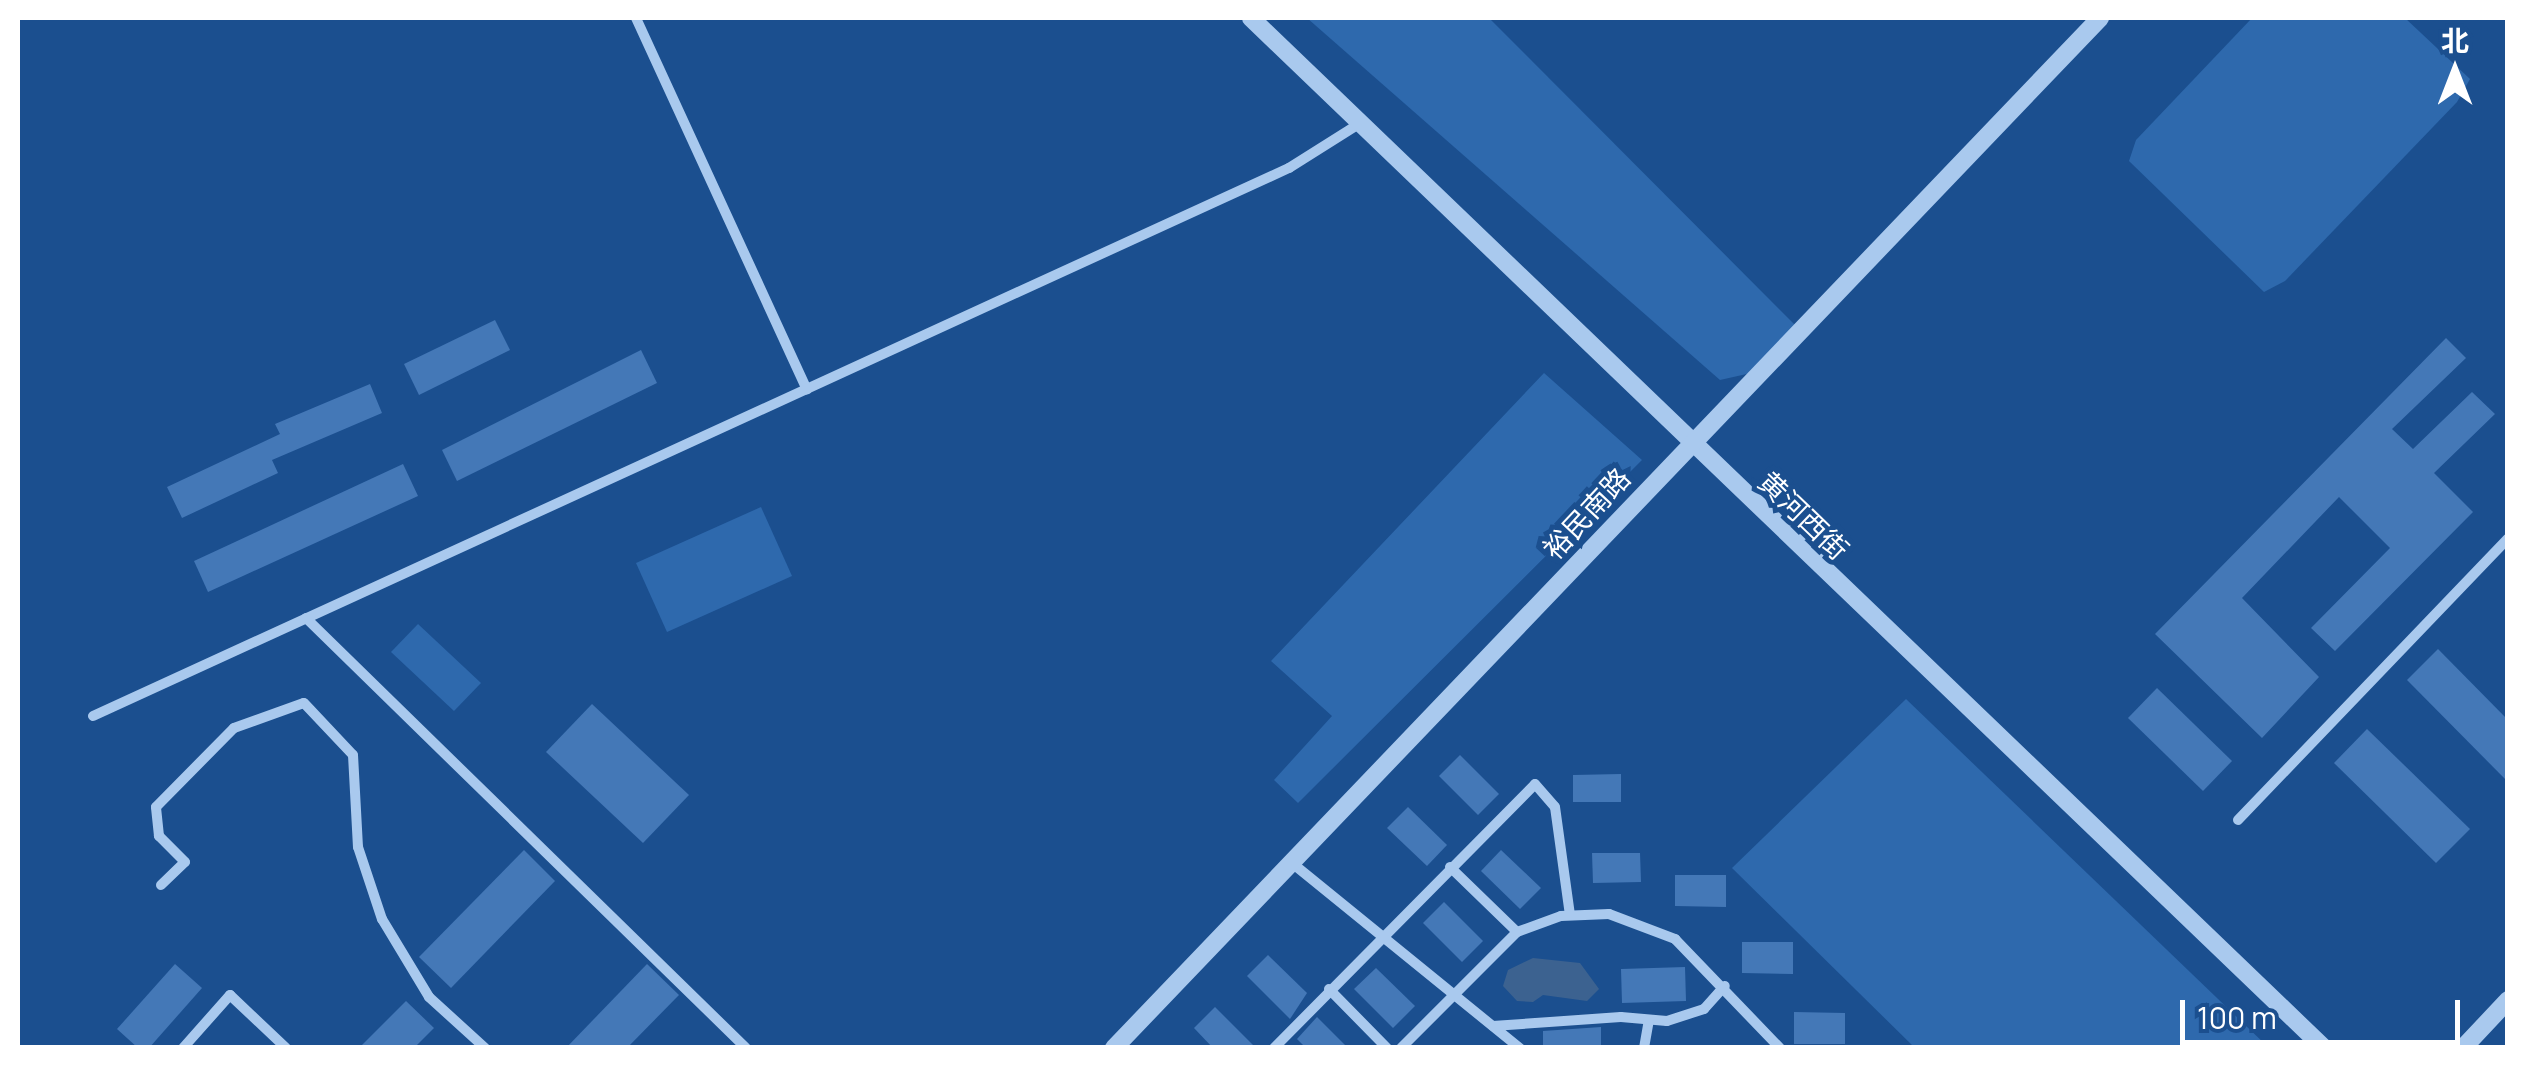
<!DOCTYPE html>
<meta charset="utf-8">
<style>
body{margin:0}
#map{position:relative;width:2525px;height:1065px;overflow:hidden;background:#1b4f8f;font-family:Manrope,"Noto Sans SC",sans-serif}
div>[style]{position:absolute}
.green>*{inset:0;background:#2e69ad}
.water>*{inset:0;background:#3c6290}
.building>*{inset:0;background:#4478b7}
.minor>*{height:10px;margin:-5px;padding:0 5px;transform-origin:5px;border-radius:5px;background:#a9c9ee}
.tertiary>*{height:18px;margin:-9px;padding:0 9px;transform-origin:9px;border-radius:9px;background:#a9c9ee}
span{translate:-50% -50%;white-space:nowrap;text-align:center;line-height:1.15;-webkit-text-stroke:10px #1b4f8f;paint-order:stroke}
.street-label{font-size:28px;color:#fff}
.frame{position:absolute;inset:0;border:20px solid #fff;pointer-events:none}
.north{position:absolute;left:2405px;top:20px;width:100px;height:100px;-webkit-text-stroke:8px #1b4f8f;paint-order:stroke;rotate:0deg;font-size:28px;font-weight:700;line-height:40px;text-align:center;color:#fff}
.north::after{content:'';display:block;margin:auto;width:35px;height:45px;background:#fff;clip-path:polygon(50% 0,100% 100%,50% 72%,0 100%)}
.scale{position:absolute;left:2180px;top:1000px;width:280px;height:45px;box-sizing:border-box;border:5px solid #fff;border-top:0;padding-left:12px;font-size:30px;line-height:35px;white-space:nowrap;color:#fff;-webkit-text-stroke:8px #1b4f8f;paint-order:stroke}
</style>
<div id="map">
<div class="green">
<i style="clip-path:polygon(1307px 18px,1489px 18px,1799px 329px,1751px 373px,1720px 380px)"></i>
<i style="clip-path:polygon(2252px 18px,2405px 18px,2470px 79px,2457px 102px,2285px 281px,2264px 292px,2129px 161px,2136px 140px)"></i>
<i style="clip-path:polygon(1544px 373px,1642px 460px,1298px 803px,1274px 780px,1332px 716px,1271px 661px)"></i>
<i style="clip-path:polygon(761px 507px,792px 576px,667px 632px,636px 563px)"></i>
<i style="clip-path:polygon(418px 624px,481px 683px,454px 711px,391px 652px)"></i>
<i style="clip-path:polygon(1906px 699px,2268px 1047px,1914px 1047px,1732px 868px)"></i>
</div>
<div class="water">
<i style="clip-path:polygon(1533px 958px,1580px 963px,1599px 989px,1587px 1001px,1543px 995px,1533px 1002px,1517px 1001px,1503px 986px,1508px 970px)"></i>
</div>
<div class="building">
<i style="clip-path:polygon(495px 320px,510px 350px,419px 395px,404px 364px)"></i>
<i style="clip-path:polygon(2446px 338px,2466px 358px,2392px 429px,2413px 449px,2472px 392px,2495px 414px,2434px 473px,2473px 512px,2335px 651px,2311px 628px,2390px 548px,2339px 497px,2242px 598px,2319px 677px,2262px 738px,2155px 634px)"></i>
<i style="clip-path:polygon(641px 350px,657px 383px,457px 481px,442px 450px)"></i>
<i style="clip-path:polygon(370px 384px,382px 413px,272px 460px,278px 473px,182px 518px,167px 487px,280px 434px,275px 424px)"></i>
<i style="clip-path:polygon(403px 464px,418px 496px,208px 592px,194px 561px)"></i>
<i style="clip-path:polygon(2438px 649px,2508px 720px,2508px 782px,2407px 680px)"></i>
<i style="clip-path:polygon(2157px 688px,2232px 761px,2203px 791px,2128px 718px)"></i>
<i style="clip-path:polygon(592px 704px,689px 795px,643px 843px,546px 752px)"></i>
<i style="clip-path:polygon(2367px 729px,2470px 829px,2436px 863px,2334px 763px)"></i>
<i style="clip-path:polygon(1460px 755px,1499px 794px,1478px 815px,1439px 776px)"></i>
<i style="clip-path:polygon(1621px 774px,1621px 802px,1573px 802px,1573px 775px)"></i>
<i style="clip-path:polygon(1408px 807px,1447px 845px,1427px 866px,1387px 828px)"></i>
<i style="clip-path:polygon(524px 850px,555px 881px,451px 988px,419px 957px)"></i>
<i style="clip-path:polygon(1501px 850px,1541px 888px,1520px 909px,1481px 871px)"></i>
<i style="clip-path:polygon(1592px 853px,1640px 853px,1641px 882px,1593px 883px)"></i>
<i style="clip-path:polygon(1675px 875px,1726px 875px,1726px 907px,1675px 906px)"></i>
<i style="clip-path:polygon(1444px 902px,1483px 941px,1462px 962px,1423px 923px)"></i>
<i style="clip-path:polygon(1742px 942px,1793px 942px,1793px 974px,1742px 973px)"></i>
<i style="clip-path:polygon(1268px 955px,1307px 993px,1290px 1019px,1247px 976px)"></i>
<i style="clip-path:polygon(175px 964px,202px 988px,149px 1048px,138px 1048px,117px 1029px)"></i>
<i style="clip-path:polygon(647px 964px,679px 995px,627px 1048px,566px 1048px)"></i>
<i style="clip-path:polygon(1685px 967px,1686px 1001px,1622px 1003px,1621px 969px)"></i>
<i style="clip-path:polygon(1376px 968px,1415px 1006px,1393px 1028px,1354px 989px)"></i>
<i style="clip-path:polygon(406px 1001px,434px 1028px,414px 1048px,359px 1048px)"></i>
<i style="clip-path:polygon(1215px 1007px,1256px 1048px,1213px 1048px,1194px 1028px)"></i>
<i style="clip-path:polygon(1794px 1012px,1845px 1013px,1845px 1044px,1794px 1044px)"></i>
<i style="clip-path:polygon(1317px 1017px,1348px 1048px,1306px 1048px,1297px 1039px)"></i>
<i style="clip-path:polygon(1601px 1027px,1601px 1048px,1543px 1048px,1543px 1031px)"></i>
</div>
<div class="minor">
<i style="left:636px;top:18px;width:409px;rotate:65.3deg"></i>
<i style="left:306px;top:618px;width:615px;rotate:44.34deg"></i>
<i style="left:93px;top:716px;width:1316px;rotate:-24.62deg"></i>
<i style="left:1289px;top:168px;width:83px;rotate:-32.2deg"></i>
<i style="left:2238px;top:820px;width:390px;rotate:-46.2deg"></i>
<i style="left:1292px;top:863px;width:294px;rotate:39.1deg"></i>
<i style="left:1450px;top:867px;width:93px;rotate:44.1deg"></i>
<i style="left:161px;top:885px;width:33px;rotate:-44deg"></i>
<i style="left:185px;top:862px;width:37px;rotate:-135deg"></i>
<i style="left:159px;top:836px;width:29px;rotate:-96deg"></i>
<i style="left:156px;top:807px;width:111px;rotate:-45.4deg"></i>
<i style="left:234px;top:728px;width:74px;rotate:-19.7deg"></i>
<i style="left:304px;top:703px;width:71px;rotate:46.7deg"></i>
<i style="left:353px;top:755px;width:92px;rotate:86.9deg"></i>
<i style="left:358px;top:847px;width:76px;rotate:71.6deg"></i>
<i style="left:382px;top:919px;width:91px;rotate:58.9deg"></i>
<i style="left:429px;top:997px;width:76px;rotate:42.3deg"></i>
<i style="left:1329px;top:989px;width:83px;rotate:45.5deg"></i>
<i style="left:1493px;top:1026px;width:128px;rotate:-4deg"></i>
<i style="left:1621px;top:1017px;width:46px;rotate:5deg"></i>
<i style="left:1667px;top:1021px;width:39px;rotate:-18deg"></i>
<i style="left:1704px;top:1009px;width:31px;rotate:-48deg"></i>
<i style="left:183px;top:1048px;width:71px;rotate:-48.4deg"></i>
<i style="left:230px;top:995px;width:77px;rotate:43.4deg"></i>
<i style="left:1274px;top:1048px;width:371px;rotate:-45.3deg"></i>
<i style="left:1535px;top:784px;width:30px;rotate:49deg"></i>
<i style="left:1555px;top:807px;width:109px;rotate:82.1deg"></i>
<i style="left:1401px;top:1048px;width:164px;rotate:-45deg"></i>
<i style="left:1517px;top:932px;width:47px;rotate:-20deg"></i>
<i style="left:1561px;top:916px;width:48px;rotate:-2.4deg"></i>
<i style="left:1609px;top:914px;width:71px;rotate:20.7deg"></i>
<i style="left:1675px;top:939px;width:151px;rotate:46.1deg"></i>
<i style="left:1644px;top:1048px;width:28px;rotate:-80deg"></i>
</div>
<div class="tertiary">
<i style="left:1251px;top:18px;width:1487px;rotate:43.83deg"></i>
<i style="left:1114px;top:1048px;width:1426px;rotate:-46.25deg"></i>
<i style="left:2463px;top:1048px;width:66px;rotate:-46.8deg"></i>
</div>
<div class="street-label">
<span style="left:1586px;top:513px;rotate:-47deg">裕民南路</span>
<span style="left:1804px;top:515px;rotate:44deg">黄河西街</span>
</div>
<div class="frame"></div>
<div class="north">北</div>
<div class="scale">100 m</div>
</div>
